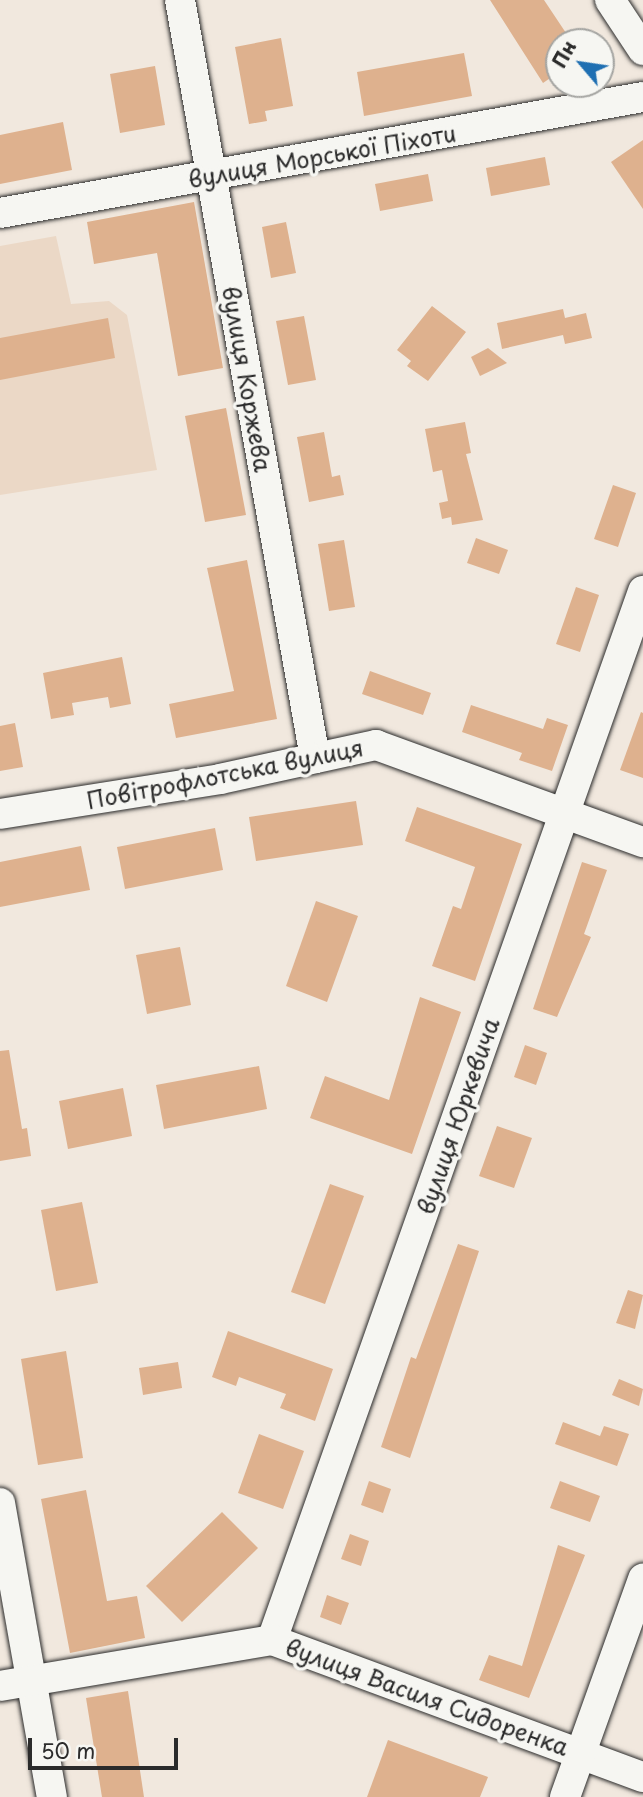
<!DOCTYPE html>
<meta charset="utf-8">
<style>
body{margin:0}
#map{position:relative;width:643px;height:1797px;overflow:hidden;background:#f1e8de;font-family:"Playpen Sans",sans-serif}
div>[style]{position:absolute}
.built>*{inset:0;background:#ebd8c6}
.building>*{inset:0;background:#deb18e}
.roads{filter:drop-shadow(0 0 2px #2b2b2b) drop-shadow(0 0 2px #2b2b2b)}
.minor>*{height:30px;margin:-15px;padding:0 15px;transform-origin:15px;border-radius:15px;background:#f6f6f2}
span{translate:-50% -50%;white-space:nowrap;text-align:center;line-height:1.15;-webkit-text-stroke:7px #f6f6f2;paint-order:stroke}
.street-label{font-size:23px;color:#2b2b2b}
.north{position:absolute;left:545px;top:28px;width:70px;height:70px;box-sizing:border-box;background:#f6f6f2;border:2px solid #a5a5a2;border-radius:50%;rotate:299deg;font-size:19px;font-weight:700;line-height:28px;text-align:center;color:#2b2b2b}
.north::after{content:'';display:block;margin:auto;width:24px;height:32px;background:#1f6fb2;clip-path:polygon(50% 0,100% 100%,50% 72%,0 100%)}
.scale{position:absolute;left:28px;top:1738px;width:150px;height:32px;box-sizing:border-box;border:4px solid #2b2b2b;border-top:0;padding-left:9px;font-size:21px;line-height:24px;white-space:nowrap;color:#2b2b2b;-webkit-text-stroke:5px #f6f6f2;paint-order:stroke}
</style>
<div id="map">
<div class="built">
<i style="clip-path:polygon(56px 236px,71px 304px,109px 301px,127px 315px,157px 470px,0 495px,0 246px)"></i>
</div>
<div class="building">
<i style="clip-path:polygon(490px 0,544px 0,572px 42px,559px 42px,559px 72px,543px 83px)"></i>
<i style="clip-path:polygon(281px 38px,293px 106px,265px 111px,267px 121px,249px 124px,235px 47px)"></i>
<i style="clip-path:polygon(464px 53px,472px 96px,364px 116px,357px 72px)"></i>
<i style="clip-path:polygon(155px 66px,165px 125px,120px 133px,110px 74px)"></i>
<i style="clip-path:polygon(63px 122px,72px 170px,0 184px,0 135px)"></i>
<i style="clip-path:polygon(643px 140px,643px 209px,611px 162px)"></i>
<i style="clip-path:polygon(545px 157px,550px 185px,491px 196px,486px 168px)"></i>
<i style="clip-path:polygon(428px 174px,433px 201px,380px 211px,375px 184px)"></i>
<i style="clip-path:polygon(194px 202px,223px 368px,178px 376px,157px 253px,94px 264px,87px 222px)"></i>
<i style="clip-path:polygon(286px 222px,296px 273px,271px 278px,262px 227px)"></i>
<i style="clip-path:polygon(432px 306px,466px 332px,428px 381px,407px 366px,411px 361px,397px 350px)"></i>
<i style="clip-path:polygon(563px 309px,565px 318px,586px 313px,592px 338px,565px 344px,563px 335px,502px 349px,497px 323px)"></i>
<i style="clip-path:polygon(304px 316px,316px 380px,288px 385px,276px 321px)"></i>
<i style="clip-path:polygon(108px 318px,115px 358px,0 380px,0 338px)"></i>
<i style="clip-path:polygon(488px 348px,507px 363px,480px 376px,471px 357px)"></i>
<i style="clip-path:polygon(226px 408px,246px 515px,205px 522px,185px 416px)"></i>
<i style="clip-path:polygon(465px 422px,471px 453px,466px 454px,483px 520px,452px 525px,451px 517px,442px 519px,439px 503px,448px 501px,442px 470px,433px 472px,425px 429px)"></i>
<i style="clip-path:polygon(324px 432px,332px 477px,340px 475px,344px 495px,309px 502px,297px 437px)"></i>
<i style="clip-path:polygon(613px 485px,636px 493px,618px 547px,594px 539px)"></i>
<i style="clip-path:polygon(476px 538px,508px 550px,499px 574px,467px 563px)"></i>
<i style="clip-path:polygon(344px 540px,355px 607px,329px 611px,318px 544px)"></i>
<i style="clip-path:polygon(247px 560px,277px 719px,176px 738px,169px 704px,234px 691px,207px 568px)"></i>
<i style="clip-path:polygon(576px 587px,599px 595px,580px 652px,556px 644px)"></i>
<i style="clip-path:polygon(122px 657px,131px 704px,110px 708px,108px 697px,72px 703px,74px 715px,51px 719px,43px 673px)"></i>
<i style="clip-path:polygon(370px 671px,431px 693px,423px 715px,362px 694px)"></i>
<i style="clip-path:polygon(471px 705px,543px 729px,547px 718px,568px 725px,552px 771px,519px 760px,522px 753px,462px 732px)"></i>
<i style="clip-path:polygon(641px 712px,643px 713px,643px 778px,620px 770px)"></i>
<i style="clip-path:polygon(15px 723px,23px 767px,0 771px,0 726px)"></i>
<i style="clip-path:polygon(356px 801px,363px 845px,256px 861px,249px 817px)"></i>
<i style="clip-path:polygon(417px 807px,522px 844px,475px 981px,432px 966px,453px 906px,461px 909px,475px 867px,405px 841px)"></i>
<i style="clip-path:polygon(215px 828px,223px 870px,125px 889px,117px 847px)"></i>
<i style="clip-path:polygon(81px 846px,90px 890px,0 907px,0 862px)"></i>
<i style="clip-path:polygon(582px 862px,607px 870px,584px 934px,591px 937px,557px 1017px,533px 1009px)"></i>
<i style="clip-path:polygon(316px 901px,358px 916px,327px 1002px,286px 986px)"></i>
<i style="clip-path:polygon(180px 947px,191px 1005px,147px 1014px,136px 955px)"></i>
<i style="clip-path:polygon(420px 997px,461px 1012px,412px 1154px,310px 1118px,325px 1076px,389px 1100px)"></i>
<i style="clip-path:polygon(525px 1045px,547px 1053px,536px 1085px,514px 1077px)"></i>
<i style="clip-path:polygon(9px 1050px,22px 1129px,27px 1128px,31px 1156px,0 1161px,0 1051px)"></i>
<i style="clip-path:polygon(259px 1066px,267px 1109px,164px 1129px,156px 1085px)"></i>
<i style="clip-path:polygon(123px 1088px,132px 1136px,68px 1149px,59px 1101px)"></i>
<i style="clip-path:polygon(497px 1126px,532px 1138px,514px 1188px,479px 1176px)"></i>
<i style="clip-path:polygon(330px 1184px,364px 1196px,325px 1304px,291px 1292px)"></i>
<i style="clip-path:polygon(82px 1202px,98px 1283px,56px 1291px,41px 1210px)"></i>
<i style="clip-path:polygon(458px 1244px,479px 1251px,410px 1458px,381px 1447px,411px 1357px,416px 1359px)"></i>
<i style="clip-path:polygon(628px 1290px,643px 1295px,635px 1329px,616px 1323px)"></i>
<i style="clip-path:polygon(228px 1331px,333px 1369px,315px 1421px,280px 1408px,286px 1394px,239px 1377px,236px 1386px,212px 1377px)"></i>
<i style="clip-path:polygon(66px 1351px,83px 1458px,38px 1465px,21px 1359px)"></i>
<i style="clip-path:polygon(178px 1362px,182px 1388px,143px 1395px,139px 1368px)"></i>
<i style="clip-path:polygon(619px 1379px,643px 1389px,639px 1406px,612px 1395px)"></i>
<i style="clip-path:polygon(563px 1422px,600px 1436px,604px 1426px,629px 1434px,617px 1466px,555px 1444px)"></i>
<i style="clip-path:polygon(259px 1434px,304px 1451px,283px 1509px,238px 1493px)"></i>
<i style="clip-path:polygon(369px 1481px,391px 1489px,383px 1513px,361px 1505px)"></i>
<i style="clip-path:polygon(560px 1481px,600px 1496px,590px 1522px,550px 1508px)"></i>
<i style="clip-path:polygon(86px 1490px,107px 1601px,137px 1596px,145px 1638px,70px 1653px,41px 1499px)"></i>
<i style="clip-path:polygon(222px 1512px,258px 1548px,182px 1622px,146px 1586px)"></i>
<i style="clip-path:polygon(350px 1534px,369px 1541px,361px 1566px,341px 1559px)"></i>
<i style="clip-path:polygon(558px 1545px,585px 1555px,529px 1698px,479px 1680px,489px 1655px,522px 1666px)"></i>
<i style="clip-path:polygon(327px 1595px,349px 1603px,341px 1625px,320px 1617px)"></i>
<i style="clip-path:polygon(128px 1691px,144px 1797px,102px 1797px,86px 1698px)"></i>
<i style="clip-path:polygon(388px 1740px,488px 1777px,480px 1797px,367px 1797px)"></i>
</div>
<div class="roads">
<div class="minor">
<i style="left:180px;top:0;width:770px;rotate:79.9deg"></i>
<i style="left:610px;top:0;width:60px;rotate:56.6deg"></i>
<i style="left:0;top:213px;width:653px;rotate:-10.23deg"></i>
<i style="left:0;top:814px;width:223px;rotate:-9deg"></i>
<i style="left:220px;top:779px;width:160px;rotate:-12.3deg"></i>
<i style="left:376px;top:745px;width:284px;rotate:20deg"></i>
<i style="left:0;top:1503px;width:299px;rotate:80deg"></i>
<i style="left:272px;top:1640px;width:1113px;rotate:-70.52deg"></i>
<i style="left:0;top:1686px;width:276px;rotate:-9.6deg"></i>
<i style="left:272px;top:1640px;width:395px;rotate:20.3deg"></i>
<i style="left:565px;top:1797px;width:232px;rotate:-70.3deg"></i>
</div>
</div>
<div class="street-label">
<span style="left:322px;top:156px;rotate:-10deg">вулиця Морської Піхоти</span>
<span style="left:247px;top:379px;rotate:80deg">вулиця Коржева</span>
<span style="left:225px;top:774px;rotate:-11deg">Повітрофлотська вулиця</span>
<span style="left:458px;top:1116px;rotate:-71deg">вулиця Юркевича</span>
<span style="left:427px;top:1697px;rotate:20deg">вулиця Василя Сидоренка</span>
</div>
<div class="north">Пн</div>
<div class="scale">50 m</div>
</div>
